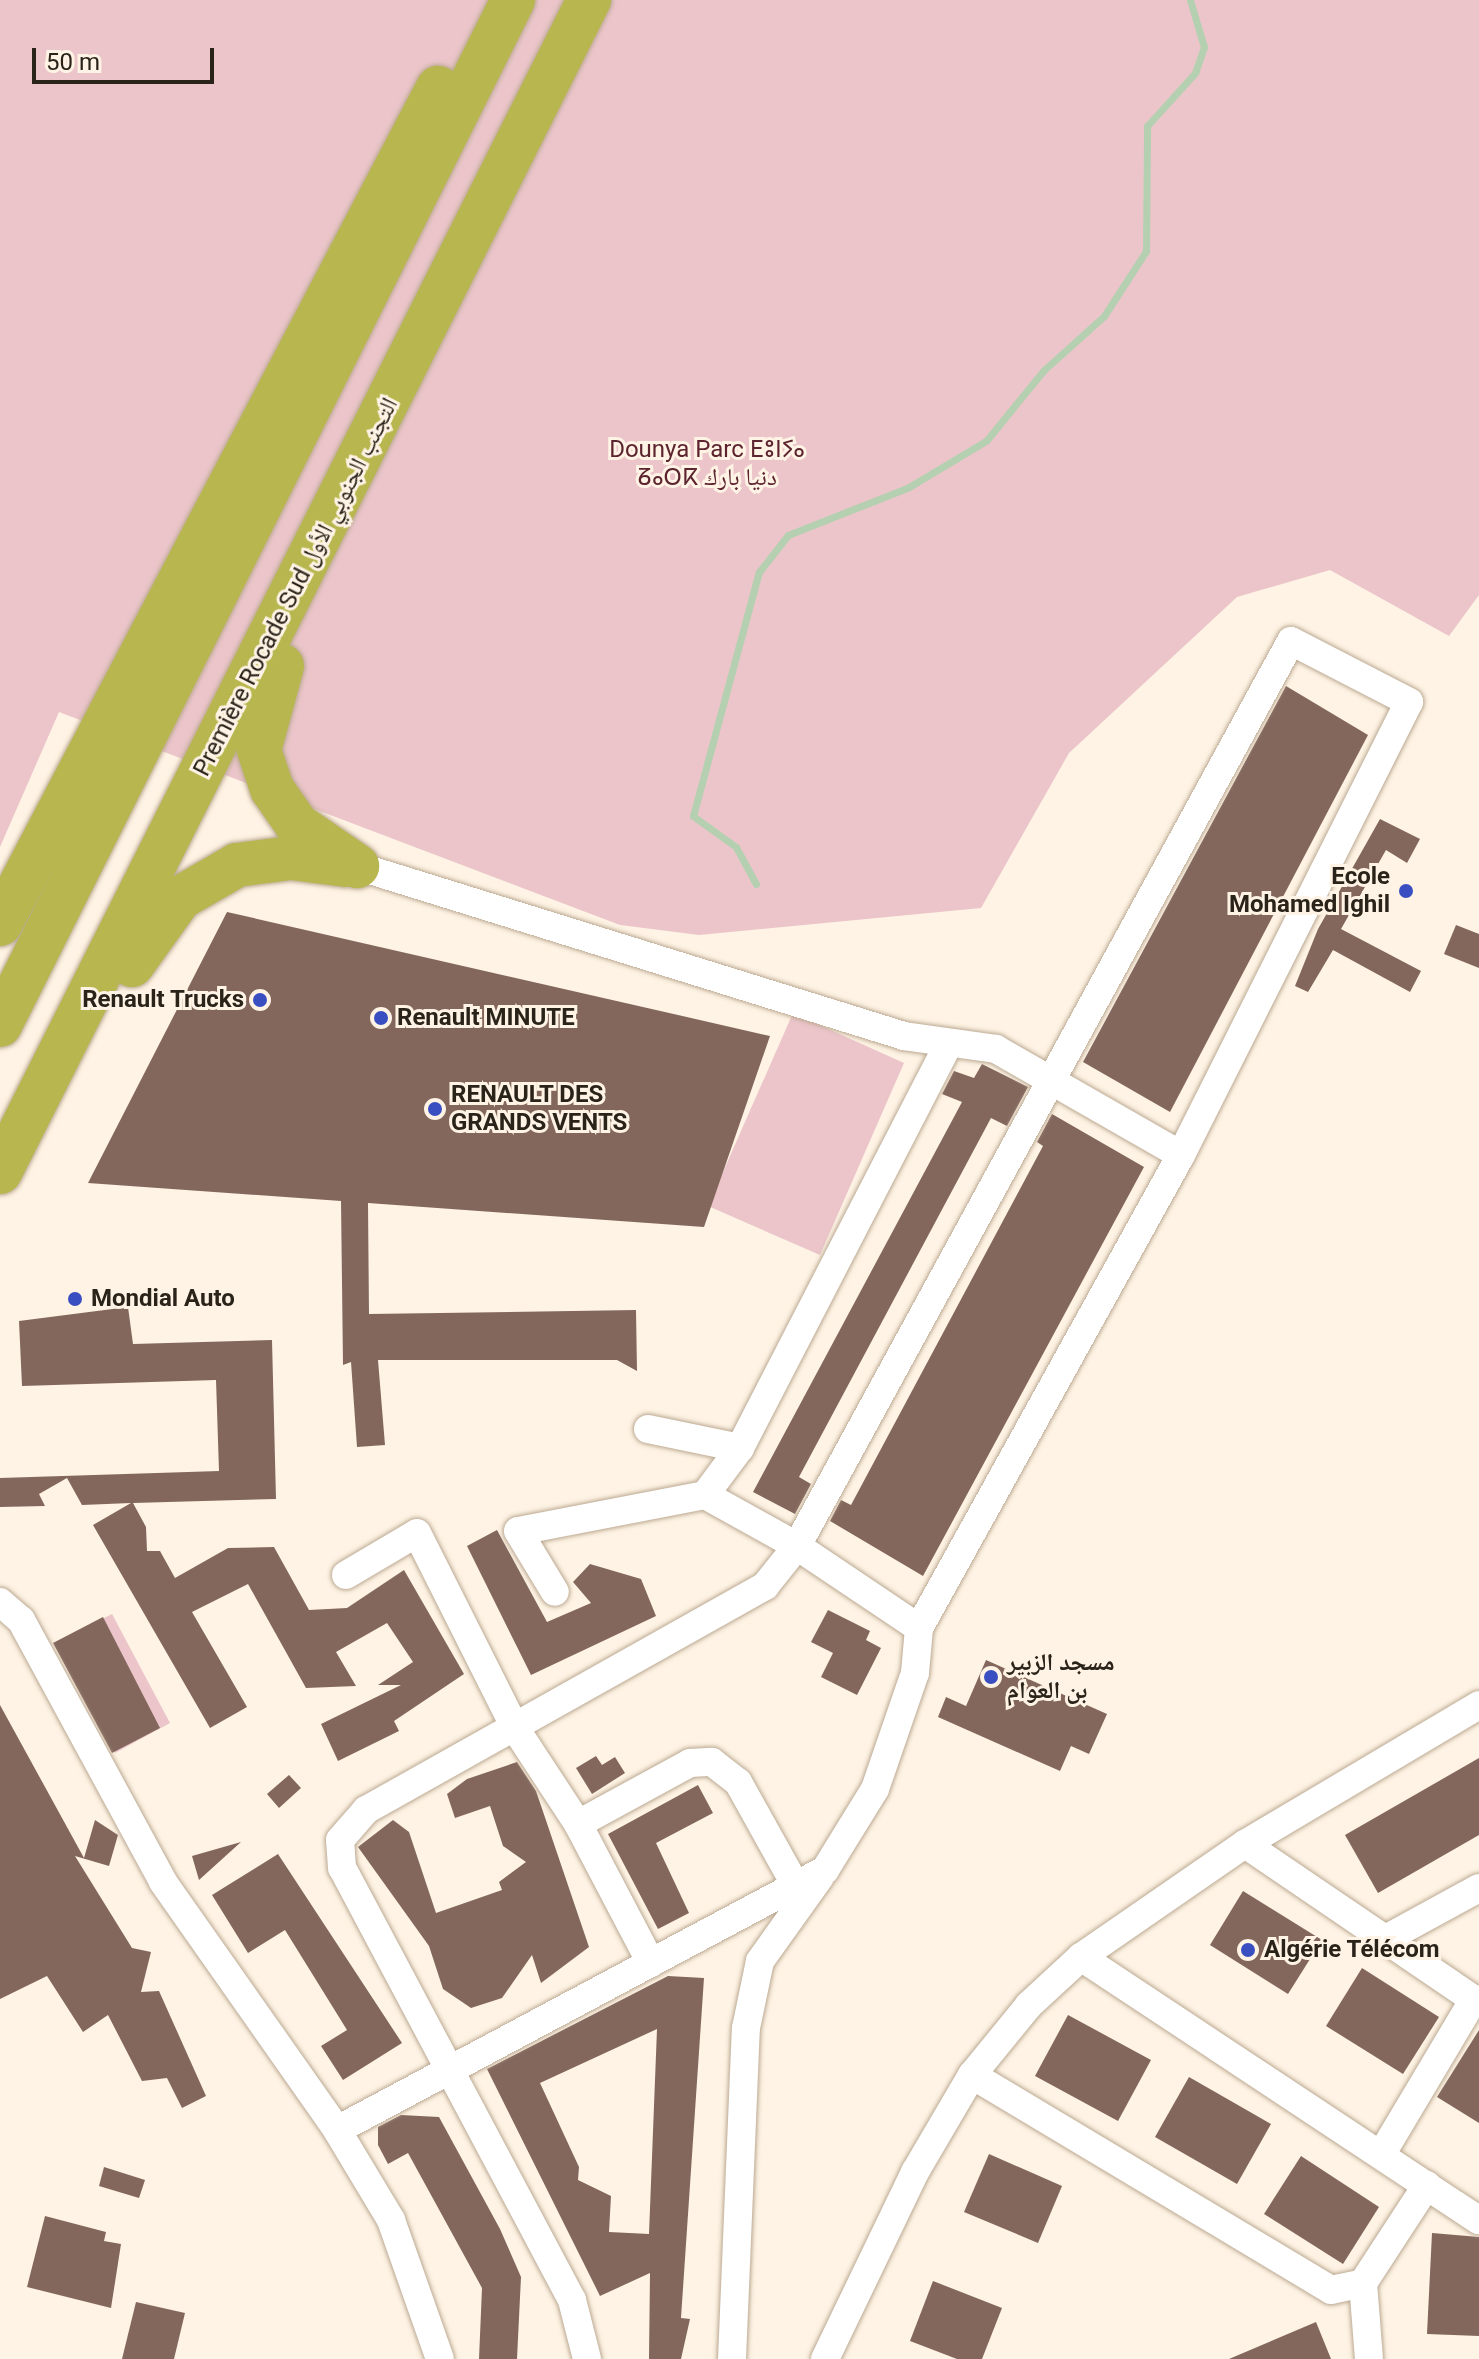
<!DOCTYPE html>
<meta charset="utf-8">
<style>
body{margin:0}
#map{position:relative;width:1479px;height:2359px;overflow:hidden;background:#fef3e4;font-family:Roboto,"Noto Naskh Arabic","Noto Sans Tifinagh",sans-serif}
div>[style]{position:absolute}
.green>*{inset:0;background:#ebc5ca}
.stream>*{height:7px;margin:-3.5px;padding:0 3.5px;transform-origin:3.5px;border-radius:3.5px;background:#b4d0b0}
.building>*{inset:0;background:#83675d}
.roads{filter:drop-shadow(0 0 2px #bba992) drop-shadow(0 0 2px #bba992)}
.street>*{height:28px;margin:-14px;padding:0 14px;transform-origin:14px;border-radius:14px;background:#fff}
.highway>*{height:44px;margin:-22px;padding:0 22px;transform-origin:22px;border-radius:22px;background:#b8b74f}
.dots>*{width:22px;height:22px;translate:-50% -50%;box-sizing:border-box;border:4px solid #fef3e4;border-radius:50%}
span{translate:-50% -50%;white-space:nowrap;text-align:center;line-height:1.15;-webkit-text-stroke:6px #fef3e4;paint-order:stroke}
.park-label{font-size:24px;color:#5d2430}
.street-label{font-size:24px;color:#2a231a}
.poi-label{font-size:24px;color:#2a231a;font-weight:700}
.right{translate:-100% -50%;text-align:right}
.left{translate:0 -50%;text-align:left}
.scale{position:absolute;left:32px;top:48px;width:182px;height:36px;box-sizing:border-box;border:4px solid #2a231a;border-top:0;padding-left:10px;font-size:24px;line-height:28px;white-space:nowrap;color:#2a231a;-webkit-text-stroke:6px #fef3e4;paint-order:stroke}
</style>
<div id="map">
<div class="green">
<i style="clip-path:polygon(0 0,1479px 0,1479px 595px,1449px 636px,1330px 570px,1237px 597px,1069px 753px,981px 908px,699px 935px,620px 925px,59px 712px,0 847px)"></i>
<i style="clip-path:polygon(793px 1013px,904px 1063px,820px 1255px,708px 1206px)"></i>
<i style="clip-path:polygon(112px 1614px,170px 1723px,115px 1753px,56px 1643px)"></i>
</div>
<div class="stream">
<i style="left:756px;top:884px;width:42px;rotate:-118.4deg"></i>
<i style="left:736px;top:847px;width:53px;rotate:-144.2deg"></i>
<i style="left:693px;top:816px;width:253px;rotate:-74.9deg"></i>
<i style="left:759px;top:572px;width:47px;rotate:-51.9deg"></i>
<i style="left:788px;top:535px;width:130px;rotate:-21.6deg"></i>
<i style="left:909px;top:487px;width:90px;rotate:-30.9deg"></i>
<i style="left:986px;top:441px;width:92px;rotate:-50.8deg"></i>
<i style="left:1044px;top:370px;width:81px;rotate:-42deg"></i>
<i style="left:1104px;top:316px;width:77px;rotate:-57.1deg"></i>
<i style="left:1146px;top:251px;width:125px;rotate:-89.5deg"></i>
<i style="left:1147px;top:126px;width:72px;rotate:-47.8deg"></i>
<i style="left:1195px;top:73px;width:28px;rotate:-71deg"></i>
<i style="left:1204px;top:47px;width:49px;rotate:-106.6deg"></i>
</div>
<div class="building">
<i style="clip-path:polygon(1286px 686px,1368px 735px,1170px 1112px,1083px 1062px)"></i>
<i style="clip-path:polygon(1380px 819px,1420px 839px,1407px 863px,1386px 850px,1341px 929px,1421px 971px,1410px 992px,1333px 950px,1308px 992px,1295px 986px,1318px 929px)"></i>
<i style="clip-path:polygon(227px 912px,770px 1036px,704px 1227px,368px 1203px,369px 1314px,636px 1310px,637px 1371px,617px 1360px,378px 1360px,385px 1445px,357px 1447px,351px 1362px,343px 1365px,341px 1201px,88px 1183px)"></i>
<i style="clip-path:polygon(1456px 925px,1479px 934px,1479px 968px,1444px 954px)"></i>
<i style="clip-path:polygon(982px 1064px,1028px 1087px,1007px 1126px,991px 1118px,799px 1477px,811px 1484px,795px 1514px,753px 1492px,962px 1102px,942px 1094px,954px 1071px,974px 1078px)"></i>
<i style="clip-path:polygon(1052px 1114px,1144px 1167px,923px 1576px,830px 1521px,841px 1500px,851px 1505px,1043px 1146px,1037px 1142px)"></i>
<i style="clip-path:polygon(128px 1307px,133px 1344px,272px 1340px,276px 1499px,133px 1503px,146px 1527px,147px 1551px,160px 1551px,175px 1578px,228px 1548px,274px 1547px,309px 1610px,347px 1608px,404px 1570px,464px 1674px,394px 1721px,399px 1731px,338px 1761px,321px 1724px,401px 1685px,378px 1685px,413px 1662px,387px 1623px,336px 1652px,356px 1686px,306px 1688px,248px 1584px,192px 1612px,247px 1707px,210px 1728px,93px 1525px,131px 1503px,82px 1505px,67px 1478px,39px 1494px,45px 1506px,0 1507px,0 1478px,219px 1471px,216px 1380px,22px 1386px,19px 1321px)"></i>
<i style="clip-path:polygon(497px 1530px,547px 1622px,591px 1603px,573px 1582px,590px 1564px,641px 1579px,656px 1616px,531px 1675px,467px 1546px)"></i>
<i style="clip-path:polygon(828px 1610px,870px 1631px,866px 1640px,881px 1648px,857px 1695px,821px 1677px,833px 1653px,811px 1642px)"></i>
<i style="clip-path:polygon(103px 1617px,160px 1728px,112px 1753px,53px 1643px)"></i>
<i style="clip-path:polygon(986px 1660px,1107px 1714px,1089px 1754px,1071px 1746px,1060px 1771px,938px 1717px,946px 1697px,966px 1706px)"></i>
<i style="clip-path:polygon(0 1705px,84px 1858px,95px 1820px,118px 1835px,109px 1866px,75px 1856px,132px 1948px,151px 1952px,141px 1992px,159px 1991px,206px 2096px,182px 2108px,167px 2078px,142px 2081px,108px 2015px,83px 2032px,47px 1976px,0 1999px)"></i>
<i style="clip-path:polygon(596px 1756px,602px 1765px,615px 1757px,625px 1773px,592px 1794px,576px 1768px)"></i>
<i style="clip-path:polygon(1479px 1758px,1479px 1835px,1378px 1893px,1345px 1835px)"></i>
<i style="clip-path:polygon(517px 1762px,536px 1791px,589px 1947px,541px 1983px,532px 1955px,502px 1998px,471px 2008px,443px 1989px,429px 1946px,358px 1847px,393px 1820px,409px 1832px,436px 1913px,502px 1890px,499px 1882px,526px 1862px,503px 1846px,490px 1806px,455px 1818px,447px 1794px,467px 1779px)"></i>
<i style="clip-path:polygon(289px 1775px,301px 1788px,279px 1808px,267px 1794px)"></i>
<i style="clip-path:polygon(698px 1785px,713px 1813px,656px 1843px,689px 1913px,658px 1929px,608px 1834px)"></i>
<i style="clip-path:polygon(241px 1842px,199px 1880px,192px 1856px)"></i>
<i style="clip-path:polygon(278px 1854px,402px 2043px,343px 2080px,321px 2046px,347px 2030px,285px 1930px,248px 1953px,212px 1895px)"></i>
<i style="clip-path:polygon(1243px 1891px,1322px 1940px,1288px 1994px,1210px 1945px)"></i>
<i style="clip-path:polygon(1362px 1968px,1439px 2017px,1403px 2074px,1326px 2026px)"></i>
<i style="clip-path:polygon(evenodd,668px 1976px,704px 1978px,681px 2318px,690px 2319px,681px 2359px,649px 2359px,650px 2273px,600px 2296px,487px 2069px,668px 1976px,657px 2029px,649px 2234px,609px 2232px,611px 2196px,578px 2180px,579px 2167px,540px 2083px,657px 2029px)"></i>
<i style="clip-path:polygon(1068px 2015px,1151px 2060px,1118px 2121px,1035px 2076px)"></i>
<i style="clip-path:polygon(1479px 2030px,1479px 2123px,1437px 2097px)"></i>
<i style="clip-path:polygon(1189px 2077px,1271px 2124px,1237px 2184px,1155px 2137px)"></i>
<i style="clip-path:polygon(401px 2115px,439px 2117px,500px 2229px,521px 2277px,517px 2359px,479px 2359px,482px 2288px,408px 2153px,388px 2164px,378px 2145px,378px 2127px)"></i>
<i style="clip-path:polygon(989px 2154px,1062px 2186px,1038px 2243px,964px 2212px)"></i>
<i style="clip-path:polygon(1301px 2156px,1379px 2207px,1343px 2264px,1264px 2214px)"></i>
<i style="clip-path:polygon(104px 2167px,145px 2180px,139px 2198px,99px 2186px)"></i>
<i style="clip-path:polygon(45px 2216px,106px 2232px,104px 2241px,121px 2244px,111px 2308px,27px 2287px)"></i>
<i style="clip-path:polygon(1432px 2233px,1479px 2237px,1479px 2336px,1427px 2334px)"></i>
<i style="clip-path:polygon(933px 2281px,1002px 2308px,982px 2359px,957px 2359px,910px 2341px)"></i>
<i style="clip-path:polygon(136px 2302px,185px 2313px,174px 2359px,122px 2359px)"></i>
<i style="clip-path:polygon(1316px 2322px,1331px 2359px,1229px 2359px)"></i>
</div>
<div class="roads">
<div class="street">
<i style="left:357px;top:866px;width:573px;rotate:17.26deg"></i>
<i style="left:904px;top:1036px;width:93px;rotate:8deg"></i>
<i style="left:996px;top:1049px;width:213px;rotate:29.8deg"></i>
<i style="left:648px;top:1429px;width:94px;rotate:11.7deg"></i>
<i style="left:705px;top:1495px;width:59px;rotate:-53.3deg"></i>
<i style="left:740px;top:1448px;width:451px;rotate:-62.7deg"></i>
<i style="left:346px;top:1575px;width:82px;rotate:-30.6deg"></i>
<i style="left:417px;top:1533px;width:218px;rotate:63.3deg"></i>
<i style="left:515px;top:1728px;width:115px;rotate:56.7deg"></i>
<i style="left:578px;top:1824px;width:157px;rotate:62.3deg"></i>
<i style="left:0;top:1602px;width:28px;rotate:41deg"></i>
<i style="left:21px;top:1620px;width:298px;rotate:61.5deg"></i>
<i style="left:163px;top:1882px;width:303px;rotate:54.9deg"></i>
<i style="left:337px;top:2130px;width:105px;rotate:59deg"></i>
<i style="left:391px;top:2220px;width:147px;rotate:70.6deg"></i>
<i style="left:578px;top:1824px;width:128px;rotate:-28.6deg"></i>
<i style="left:690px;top:1763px;width:22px;rotate:-3deg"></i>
<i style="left:712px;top:1762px;width:33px;rotate:38deg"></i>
<i style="left:738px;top:1782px;width:119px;rotate:60.9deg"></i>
<i style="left:1245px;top:1844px;width:283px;rotate:34.2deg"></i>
<i style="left:1391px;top:1936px;width:100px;rotate:-28.6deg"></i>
<i style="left:1081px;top:1957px;width:477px;rotate:33.5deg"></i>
<i style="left:972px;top:2075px;width:418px;rotate:30.9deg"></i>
<i style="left:1331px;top:2290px;width:33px;rotate:-12deg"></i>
<i style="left:1363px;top:2283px;width:117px;rotate:-56.9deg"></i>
<i style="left:337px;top:2130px;width:553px;rotate:-28.05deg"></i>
<i style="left:825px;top:1870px;width:95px;rotate:-58.3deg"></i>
<i style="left:875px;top:1789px;width:123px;rotate:-71deg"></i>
<i style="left:915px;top:1673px;width:45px;rotate:-84.9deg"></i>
<i style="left:919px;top:1628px;width:147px;rotate:-146.1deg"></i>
<i style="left:797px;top:1546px;width:105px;rotate:-151deg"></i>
<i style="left:705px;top:1495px;width:190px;rotate:169.1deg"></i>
<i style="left:518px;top:1531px;width:71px;rotate:58.8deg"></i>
<i style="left:1381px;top:2155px;width:182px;rotate:-59.2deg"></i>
<i style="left:1363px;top:2283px;width:76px;rotate:85.5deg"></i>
<i style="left:587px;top:2359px;width:61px;rotate:-104.3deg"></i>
<i style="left:572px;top:2300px;width:489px;rotate:-118deg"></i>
<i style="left:342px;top:1868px;width:28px;rotate:-94deg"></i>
<i style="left:340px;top:1840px;width:40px;rotate:-49deg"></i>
<i style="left:366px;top:1810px;width:458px;rotate:-29.3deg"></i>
<i style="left:765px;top:1586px;width:51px;rotate:-51.3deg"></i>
<i style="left:797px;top:1546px;width:1031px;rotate:-61.37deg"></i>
<i style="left:1291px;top:641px;width:133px;rotate:27.3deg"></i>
<i style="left:1409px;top:702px;width:507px;rotate:116.72deg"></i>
<i style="left:1181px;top:1155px;width:541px;rotate:118.98deg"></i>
<i style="left:732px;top:2359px;width:331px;rotate:-87.6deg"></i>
<i style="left:746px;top:2028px;width:68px;rotate:-78.2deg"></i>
<i style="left:760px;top:1961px;width:103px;rotate:-54.5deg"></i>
<i style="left:825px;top:2359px;width:208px;rotate:-64.3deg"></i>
<i style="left:915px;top:2172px;width:113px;rotate:-59.6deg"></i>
<i style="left:972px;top:2075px;width:90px;rotate:-50.8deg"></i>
<i style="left:1029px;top:2005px;width:71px;rotate:-42.7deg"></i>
<i style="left:1081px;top:1957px;width:199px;rotate:-34.6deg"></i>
<i style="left:1245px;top:1844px;width:272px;rotate:-30.7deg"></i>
</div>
<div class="highway">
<i style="left:282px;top:666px;width:87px;rotate:105.3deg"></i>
<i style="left:259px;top:750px;width:41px;rotate:71.6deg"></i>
<i style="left:272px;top:789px;width:44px;rotate:55.2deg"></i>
<i style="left:297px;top:825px;width:73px;rotate:34.3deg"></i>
<i style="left:0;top:924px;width:944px;rotate:-62.35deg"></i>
<i style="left:132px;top:965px;width:82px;rotate:-54.4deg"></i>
<i style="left:180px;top:898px;width:66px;rotate:-30.1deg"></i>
<i style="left:237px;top:865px;width:54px;rotate:-7.4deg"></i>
<i style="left:291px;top:858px;width:55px;rotate:7.3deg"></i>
<i style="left:0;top:1025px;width:1146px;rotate:-63.41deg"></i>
<i style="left:0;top:1172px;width:1312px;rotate:-63.32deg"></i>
</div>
</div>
<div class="dots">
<i style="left:1406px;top:891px;background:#394fc1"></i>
<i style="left:260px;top:1000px;background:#394fc1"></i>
<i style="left:381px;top:1018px;background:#394fc1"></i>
<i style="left:435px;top:1109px;background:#394fc1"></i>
<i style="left:75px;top:1299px;background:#394fc1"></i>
<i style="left:991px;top:1677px;background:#394fc1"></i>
<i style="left:1248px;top:1950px;background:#394fc1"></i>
</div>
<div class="park-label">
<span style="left:707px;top:464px">Dounya Parc ⴹⵓⵏⵢⴰ<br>ⵒⴰⵔⴽ دنيا بارك</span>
</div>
<div class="street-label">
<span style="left:296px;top:587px;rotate:-63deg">Première Rocade Sud التجنب الجنوبي الأول</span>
</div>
<div class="poi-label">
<span class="right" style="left:1390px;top:891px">Ecole<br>Mohamed Ighil</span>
<span class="right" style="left:244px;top:1000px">Renault Trucks</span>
<span class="left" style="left:397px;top:1018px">Renault MINUTE</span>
<span class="left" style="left:451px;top:1109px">RENAULT DES<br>GRANDS VENTS</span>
<span class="left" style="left:91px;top:1299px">Mondial Auto</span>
<span class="left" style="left:1007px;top:1677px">مسجد الزبير<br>بن العوام</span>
<span class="left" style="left:1264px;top:1950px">Algérie Télécom</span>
</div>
<div class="scale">50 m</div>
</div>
